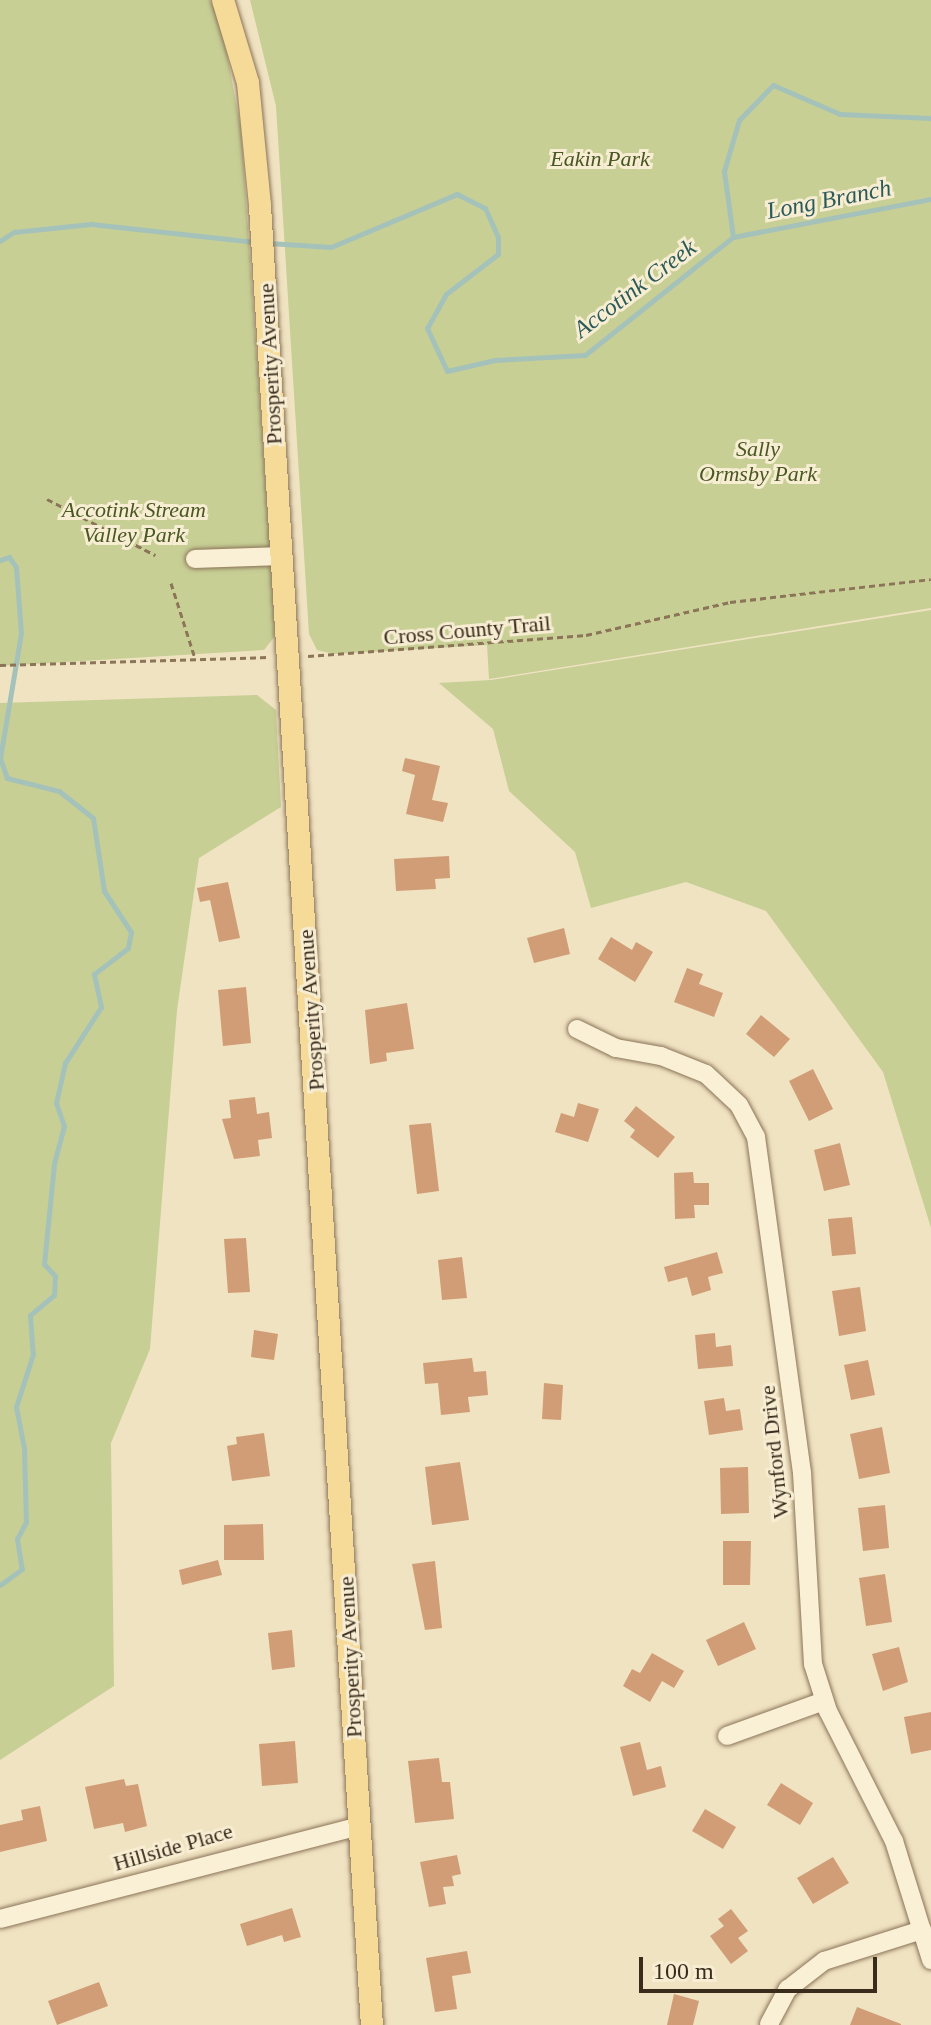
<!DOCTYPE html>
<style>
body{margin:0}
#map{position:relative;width:931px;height:2025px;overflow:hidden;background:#f0e3c2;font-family:Georgia,serif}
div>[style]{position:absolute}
.green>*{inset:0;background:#c7cf95}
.stream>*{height:5px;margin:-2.5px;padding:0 2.5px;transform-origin:2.5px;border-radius:2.5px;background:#a5c2ba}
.building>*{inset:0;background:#d09d76}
.path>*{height:3px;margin-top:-1.5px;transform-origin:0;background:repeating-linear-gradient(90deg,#8b7458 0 6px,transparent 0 10px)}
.roads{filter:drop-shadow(0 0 2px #8b7458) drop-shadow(0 0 2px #8b7458)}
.minor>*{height:18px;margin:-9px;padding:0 9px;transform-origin:9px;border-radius:9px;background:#faf0d6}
.major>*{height:22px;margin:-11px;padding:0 11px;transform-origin:11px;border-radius:11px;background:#f5da98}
span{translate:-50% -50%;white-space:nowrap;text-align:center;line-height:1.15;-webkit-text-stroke:6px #f7edd2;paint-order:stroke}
.park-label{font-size:22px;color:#495723;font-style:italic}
.street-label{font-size:22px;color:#3a2c1d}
.water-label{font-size:24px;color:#2c5a58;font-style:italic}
.scale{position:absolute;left:639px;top:1957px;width:238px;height:36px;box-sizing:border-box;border:4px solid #3a2c1d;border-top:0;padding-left:10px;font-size:24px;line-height:28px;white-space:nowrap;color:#3a2c1d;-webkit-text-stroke:6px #f7edd2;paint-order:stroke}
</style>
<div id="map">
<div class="green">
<i style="clip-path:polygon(0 0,210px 0,221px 23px,241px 129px,270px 548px,275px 636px,264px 650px,0 666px)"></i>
<i style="clip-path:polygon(250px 0,931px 0,931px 608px,489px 679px,487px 645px,334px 654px,317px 650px,309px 634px,276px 106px)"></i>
<i style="clip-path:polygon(931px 610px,931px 1228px,883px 1072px,766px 911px,686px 882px,591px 908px,575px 852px,509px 791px,493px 729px,439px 683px,491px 680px)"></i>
<i style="clip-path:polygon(257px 695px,276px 710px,281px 807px,199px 858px,177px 1010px,150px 1349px,111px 1443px,114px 1686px,0 1760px,0 703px)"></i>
</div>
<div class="stream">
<i style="left:733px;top:237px;width:202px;rotate:-10.9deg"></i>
<i style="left:0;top:241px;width:17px;rotate:-33deg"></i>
<i style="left:14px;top:232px;width:77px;rotate:-5.9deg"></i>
<i style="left:91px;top:224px;width:165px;rotate:6.3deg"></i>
<i style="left:269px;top:243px;width:62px;rotate:3.7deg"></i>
<i style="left:331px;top:247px;width:137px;rotate:-22.8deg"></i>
<i style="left:457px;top:194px;width:31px;rotate:27deg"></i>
<i style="left:485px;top:208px;width:32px;rotate:66deg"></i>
<i style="left:498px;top:237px;width:17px;rotate:90deg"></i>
<i style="left:498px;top:254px;width:66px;rotate:142.4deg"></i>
<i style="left:446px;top:294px;width:39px;rotate:119deg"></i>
<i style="left:427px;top:328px;width:47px;rotate:65.1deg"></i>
<i style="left:447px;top:371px;width:49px;rotate:-12.9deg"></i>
<i style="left:495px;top:360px;width:90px;rotate:-3.2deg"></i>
<i style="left:585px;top:355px;width:189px;rotate:-38.6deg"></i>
<i style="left:733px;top:237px;width:67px;rotate:-97.8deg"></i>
<i style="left:724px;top:171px;width:53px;rotate:-73.6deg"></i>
<i style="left:739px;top:120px;width:49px;rotate:-45.8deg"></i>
<i style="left:773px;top:85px;width:73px;rotate:23.4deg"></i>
<i style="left:840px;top:114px;width:91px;rotate:2.5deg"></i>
<i style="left:0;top:560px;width:9px;rotate:-18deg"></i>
<i style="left:9px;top:557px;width:12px;rotate:55deg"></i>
<i style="left:16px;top:567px;width:66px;rotate:85.7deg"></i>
<i style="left:21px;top:633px;width:127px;rotate:99.5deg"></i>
<i style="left:0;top:758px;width:21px;rotate:71deg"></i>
<i style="left:7px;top:778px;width:54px;rotate:14deg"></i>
<i style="left:59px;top:791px;width:43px;rotate:38.5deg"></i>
<i style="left:93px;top:818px;width:74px;rotate:81.4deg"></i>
<i style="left:104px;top:891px;width:49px;rotate:56.6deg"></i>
<i style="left:131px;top:932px;width:16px;rotate:101deg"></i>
<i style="left:128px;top:948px;width:43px;rotate:142.6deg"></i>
<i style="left:94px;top:974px;width:34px;rotate:78deg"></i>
<i style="left:101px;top:1007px;width:67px;rotate:122.7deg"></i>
<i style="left:65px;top:1063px;width:41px;rotate:102.7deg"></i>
<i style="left:56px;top:1103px;width:24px;rotate:71deg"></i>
<i style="left:64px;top:1126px;width:39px;rotate:105deg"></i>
<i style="left:54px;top:1164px;width:100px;rotate:95.7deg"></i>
<i style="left:44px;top:1264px;width:16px;rotate:47deg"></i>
<i style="left:55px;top:1276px;width:19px;rotate:93deg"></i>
<i style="left:54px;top:1295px;width:31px;rotate:140deg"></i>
<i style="left:30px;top:1315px;width:39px;rotate:86deg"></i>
<i style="left:33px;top:1354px;width:56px;rotate:107.8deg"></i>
<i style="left:16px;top:1407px;width:42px;rotate:79deg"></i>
<i style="left:24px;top:1448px;width:74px;rotate:88.5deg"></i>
<i style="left:26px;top:1522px;width:19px;rotate:118deg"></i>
<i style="left:17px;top:1539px;width:30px;rotate:81deg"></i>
<i style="left:22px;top:1569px;width:27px;rotate:144deg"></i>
</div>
<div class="building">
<i style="clip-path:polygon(405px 758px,440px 766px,432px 800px,448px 803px,443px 822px,406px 814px,415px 775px,402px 771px)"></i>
<i style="clip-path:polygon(449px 856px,450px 878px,435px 879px,436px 889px,396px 891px,394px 859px)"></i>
<i style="clip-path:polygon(228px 882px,240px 938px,219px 942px,210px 900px,200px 902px,197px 888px)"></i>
<i style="clip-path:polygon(564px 928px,570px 954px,534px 963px,527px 938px)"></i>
<i style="clip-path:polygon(611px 937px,632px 950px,636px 942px,653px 952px,635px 982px,598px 959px)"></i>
<i style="clip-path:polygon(687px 968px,703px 974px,699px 984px,723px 993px,714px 1017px,674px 1002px)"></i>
<i style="clip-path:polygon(246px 987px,251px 1043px,223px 1046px,218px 990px)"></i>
<i style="clip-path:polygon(407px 1003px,414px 1049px,386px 1053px,387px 1061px,370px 1064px,365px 1010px)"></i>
<i style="clip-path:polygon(761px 1015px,790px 1039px,774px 1057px,746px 1034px)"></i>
<i style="clip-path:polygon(813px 1069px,833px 1109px,809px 1121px,789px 1081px)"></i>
<i style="clip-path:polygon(255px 1097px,257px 1114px,269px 1112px,272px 1138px,258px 1140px,260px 1156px,234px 1159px,222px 1119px,231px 1118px,229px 1100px)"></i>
<i style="clip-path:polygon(578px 1103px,599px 1109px,588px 1142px,555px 1132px,561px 1113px,574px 1117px)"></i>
<i style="clip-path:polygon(636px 1106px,675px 1137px,658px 1158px,630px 1137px,635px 1130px,624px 1121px)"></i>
<i style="clip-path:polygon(431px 1123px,439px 1191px,417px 1194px,409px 1125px)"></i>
<i style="clip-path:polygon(840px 1143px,850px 1185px,824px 1191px,814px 1150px)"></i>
<i style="clip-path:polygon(693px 1172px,694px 1183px,709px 1183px,709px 1205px,694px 1205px,695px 1218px,675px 1219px,674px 1173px)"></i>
<i style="clip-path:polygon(852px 1217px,856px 1254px,832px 1256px,828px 1219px)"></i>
<i style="clip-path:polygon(246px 1238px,250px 1292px,228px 1293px,224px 1239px)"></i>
<i style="clip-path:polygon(717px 1252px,723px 1273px,708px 1277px,711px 1290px,692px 1296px,687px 1277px,668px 1282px,664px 1267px)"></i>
<i style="clip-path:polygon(462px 1257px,467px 1298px,442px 1300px,438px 1260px)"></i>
<i style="clip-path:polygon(860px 1287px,866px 1331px,839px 1336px,832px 1291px)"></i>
<i style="clip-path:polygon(254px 1330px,278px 1334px,274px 1360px,251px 1357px)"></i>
<i style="clip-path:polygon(715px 1333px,716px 1347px,731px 1345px,733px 1366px,698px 1369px,695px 1335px)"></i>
<i style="clip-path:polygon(472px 1358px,474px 1372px,486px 1371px,488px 1395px,468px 1397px,470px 1412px,441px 1415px,438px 1383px,425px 1384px,423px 1363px)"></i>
<i style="clip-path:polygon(868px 1360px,875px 1395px,851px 1400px,844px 1365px)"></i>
<i style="clip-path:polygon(544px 1383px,563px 1385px,561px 1420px,542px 1419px)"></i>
<i style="clip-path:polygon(724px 1398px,726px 1411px,740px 1409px,743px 1430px,709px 1435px,704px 1401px)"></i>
<i style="clip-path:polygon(882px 1427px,890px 1473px,859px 1479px,850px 1434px)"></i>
<i style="clip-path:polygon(264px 1433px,270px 1476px,232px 1481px,227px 1446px,237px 1444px,236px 1437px)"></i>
<i style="clip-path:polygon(460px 1462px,469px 1520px,432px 1525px,425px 1467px)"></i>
<i style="clip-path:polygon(748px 1467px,749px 1513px,721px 1514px,720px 1468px)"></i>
<i style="clip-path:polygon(885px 1505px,889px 1548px,863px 1551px,858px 1508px)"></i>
<i style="clip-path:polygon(263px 1524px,264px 1560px,224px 1560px,224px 1525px)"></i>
<i style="clip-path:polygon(723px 1541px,751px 1541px,750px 1585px,723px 1585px)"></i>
<i style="clip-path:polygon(218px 1560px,222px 1575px,182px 1585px,179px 1570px)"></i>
<i style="clip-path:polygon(435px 1561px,442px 1628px,425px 1630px,412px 1564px)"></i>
<i style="clip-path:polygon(885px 1574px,892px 1622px,866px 1626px,859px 1578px)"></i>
<i style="clip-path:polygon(744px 1622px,756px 1649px,718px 1666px,706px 1640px)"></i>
<i style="clip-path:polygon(292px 1630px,295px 1667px,272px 1670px,268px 1633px)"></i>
<i style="clip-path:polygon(899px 1647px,908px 1682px,883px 1691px,872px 1654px)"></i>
<i style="clip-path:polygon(652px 1653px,684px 1671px,674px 1688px,662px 1681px,650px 1702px,623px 1686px,632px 1669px,640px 1673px)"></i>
<i style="clip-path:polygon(931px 1712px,931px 1750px,911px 1754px,904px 1717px)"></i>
<i style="clip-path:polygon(295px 1741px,298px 1783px,262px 1786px,259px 1744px)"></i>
<i style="clip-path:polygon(640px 1742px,647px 1770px,661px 1766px,666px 1787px,633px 1796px,620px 1747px)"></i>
<i style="clip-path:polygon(439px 1758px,442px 1782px,450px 1782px,454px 1819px,415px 1823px,408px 1761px)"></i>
<i style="clip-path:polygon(124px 1779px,126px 1786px,138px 1784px,147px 1826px,125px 1832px,123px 1823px,94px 1829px,85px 1787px)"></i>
<i style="clip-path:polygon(781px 1783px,813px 1803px,800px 1825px,767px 1805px)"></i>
<i style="clip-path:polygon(40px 1806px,47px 1841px,0 1852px,0 1825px,23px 1820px,21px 1810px)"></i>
<i style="clip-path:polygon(705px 1809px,736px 1827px,723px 1849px,692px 1831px)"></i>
<i style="clip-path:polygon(457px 1855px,461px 1874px,452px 1876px,454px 1886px,443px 1887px,446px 1904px,429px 1907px,420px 1862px)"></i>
<i style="clip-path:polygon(833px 1857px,849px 1883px,813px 1904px,797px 1878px)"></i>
<i style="clip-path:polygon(292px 1908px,301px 1937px,284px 1942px,282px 1935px,247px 1946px,240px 1924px)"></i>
<i style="clip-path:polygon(731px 1909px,748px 1931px,738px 1938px,748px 1951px,731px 1964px,710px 1936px,724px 1926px,718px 1919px)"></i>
<i style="clip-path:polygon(467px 1951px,471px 1973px,452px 1976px,457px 2009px,435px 2012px,426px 1958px)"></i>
<i style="clip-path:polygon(99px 1982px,108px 2006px,57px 2025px,48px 2001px)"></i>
<i style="clip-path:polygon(674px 1994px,699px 2001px,693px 2025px,667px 2025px)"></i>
<i style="clip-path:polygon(857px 2007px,901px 2024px,901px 2025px,850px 2025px)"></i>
</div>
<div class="path">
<i style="left:47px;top:499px;width:122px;rotate:27.4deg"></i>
<i style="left:171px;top:583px;width:76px;rotate:72.3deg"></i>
<i style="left:308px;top:656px;width:279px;rotate:-4.3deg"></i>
<i style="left:586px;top:635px;width:148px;rotate:-12.9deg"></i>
<i style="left:730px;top:602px;width:202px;rotate:-6.5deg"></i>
<i style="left:0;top:665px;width:268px;rotate:-1.7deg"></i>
</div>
<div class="roads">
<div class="minor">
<i style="left:195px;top:559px;width:86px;rotate:-2deg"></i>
<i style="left:577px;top:1029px;width:43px;rotate:26deg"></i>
<i style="left:616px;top:1048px;width:46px;rotate:10.1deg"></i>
<i style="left:661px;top:1056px;width:48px;rotate:21.8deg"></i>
<i style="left:706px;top:1074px;width:45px;rotate:43.2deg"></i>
<i style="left:739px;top:1105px;width:36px;rotate:62deg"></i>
<i style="left:756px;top:1137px;width:339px;rotate:82.2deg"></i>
<i style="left:802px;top:1473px;width:191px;rotate:86.7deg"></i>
<i style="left:813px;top:1664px;width:49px;rotate:72.3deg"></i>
<i style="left:828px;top:1711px;width:146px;rotate:63.1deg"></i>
<i style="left:894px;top:1841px;width:125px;rotate:72.7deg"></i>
<i style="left:727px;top:1736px;width:103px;rotate:-19.8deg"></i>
<i style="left:0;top:1919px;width:371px;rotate:-14.5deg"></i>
<i style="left:769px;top:2024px;width:40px;rotate:-62deg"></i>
<i style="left:788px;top:1989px;width:46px;rotate:-37.9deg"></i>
<i style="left:824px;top:1961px;width:103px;rotate:-17.6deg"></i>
</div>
<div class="major">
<i style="left:223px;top:0;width:87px;rotate:73.2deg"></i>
<i style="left:248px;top:83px;width:124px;rotate:84.4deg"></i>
<i style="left:260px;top:206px;width:1822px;rotate:86.48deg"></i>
</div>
</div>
<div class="park-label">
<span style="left:600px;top:159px">Eakin Park</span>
<span style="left:758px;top:461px">Sally<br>Ormsby Park</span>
<span style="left:134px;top:522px">Accotink Stream<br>Valley Park</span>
</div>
<div class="street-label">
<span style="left:270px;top:364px;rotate:-93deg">Prosperity Avenue</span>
<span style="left:467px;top:630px;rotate:-5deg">Cross County Trail</span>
<span style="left:311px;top:1010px;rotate:-94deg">Prosperity Avenue</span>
<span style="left:774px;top:1452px;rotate:-96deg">Wynford Drive</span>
<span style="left:350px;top:1657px;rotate:-93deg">Prosperity Avenue</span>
<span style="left:173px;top:1847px;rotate:-16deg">Hillside Place</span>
</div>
<div class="water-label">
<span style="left:829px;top:200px;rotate:-11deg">Long Branch</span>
<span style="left:635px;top:289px;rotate:-37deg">Accotink Creek</span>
</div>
<div class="scale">100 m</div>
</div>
